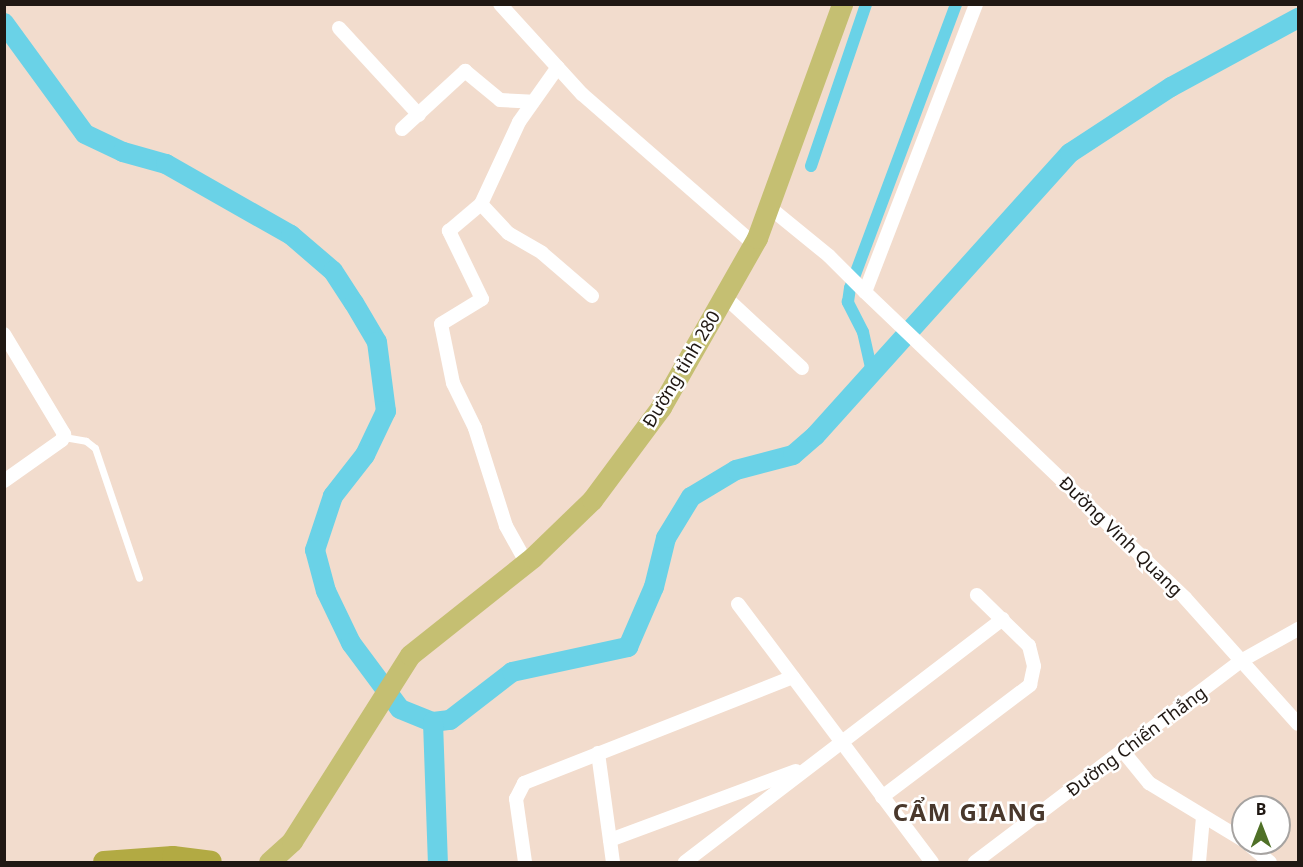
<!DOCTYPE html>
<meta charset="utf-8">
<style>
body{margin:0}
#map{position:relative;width:1303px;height:867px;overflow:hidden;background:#f2dccd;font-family:"Noto Sans",sans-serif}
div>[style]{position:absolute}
.canal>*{height:12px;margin:-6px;padding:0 6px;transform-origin:6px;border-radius:6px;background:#6ad2e7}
.river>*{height:20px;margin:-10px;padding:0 10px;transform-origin:10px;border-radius:10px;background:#6ad2e7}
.service>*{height:7px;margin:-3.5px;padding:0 3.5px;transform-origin:3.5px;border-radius:3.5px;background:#fff}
.minor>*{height:14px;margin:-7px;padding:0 7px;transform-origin:7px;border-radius:7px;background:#fff}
.primary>*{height:21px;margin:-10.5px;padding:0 10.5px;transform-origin:10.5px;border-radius:10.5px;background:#c5bf72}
.trunk>*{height:22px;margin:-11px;padding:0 11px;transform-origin:11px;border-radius:11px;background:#b2aa43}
span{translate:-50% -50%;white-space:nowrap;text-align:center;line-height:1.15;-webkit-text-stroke:5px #fff;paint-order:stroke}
.street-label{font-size:18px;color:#201813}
.district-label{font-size:24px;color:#49382c;font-weight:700;letter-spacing:1.5px}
.frame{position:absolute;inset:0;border:6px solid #201813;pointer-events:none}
.north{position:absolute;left:1231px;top:795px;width:60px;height:60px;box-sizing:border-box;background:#fff;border:2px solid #a6a3a1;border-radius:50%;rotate:0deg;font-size:16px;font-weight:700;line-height:24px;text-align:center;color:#201813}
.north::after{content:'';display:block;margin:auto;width:21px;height:27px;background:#4f7027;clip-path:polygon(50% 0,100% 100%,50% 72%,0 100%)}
</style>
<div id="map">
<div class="canal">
<i style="left:811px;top:166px;width:171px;rotate:-71.2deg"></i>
<i style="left:872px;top:372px;width:41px;rotate:-102.7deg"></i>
<i style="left:863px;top:332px;width:34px;rotate:-117deg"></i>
<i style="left:848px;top:302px;width:14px;rotate:-82deg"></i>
<i style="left:850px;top:288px;width:303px;rotate:-69.5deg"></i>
</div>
<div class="river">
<i style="left:4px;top:23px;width:137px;rotate:53.9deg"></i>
<i style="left:85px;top:134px;width:42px;rotate:25.3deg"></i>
<i style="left:123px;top:152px;width:45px;rotate:15.6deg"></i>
<i style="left:166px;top:164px;width:144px;rotate:29.6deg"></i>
<i style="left:291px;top:235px;width:55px;rotate:40.6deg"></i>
<i style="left:333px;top:271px;width:38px;rotate:57deg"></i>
<i style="left:354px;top:303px;width:45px;rotate:59.5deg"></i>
<i style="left:377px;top:342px;width:70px;rotate:82.6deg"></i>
<i style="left:386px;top:411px;width:49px;rotate:115.5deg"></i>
<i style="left:365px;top:455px;width:52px;rotate:128deg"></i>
<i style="left:333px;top:496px;width:57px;rotate:108.4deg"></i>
<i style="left:315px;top:550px;width:42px;rotate:75deg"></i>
<i style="left:326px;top:591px;width:58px;rotate:64.3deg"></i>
<i style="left:351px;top:643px;width:82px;rotate:53.4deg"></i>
<i style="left:400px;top:709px;width:35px;rotate:22deg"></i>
<i style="left:433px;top:722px;width:17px;rotate:-7deg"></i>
<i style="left:450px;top:720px;width:78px;rotate:-37.7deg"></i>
<i style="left:512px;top:672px;width:119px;rotate:-12.2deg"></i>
<i style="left:628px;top:647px;width:65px;rotate:-66.6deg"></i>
<i style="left:654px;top:587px;width:50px;rotate:-76.2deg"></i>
<i style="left:666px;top:538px;width:48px;rotate:-58.6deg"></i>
<i style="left:691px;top:497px;width:52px;rotate:-31deg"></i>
<i style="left:736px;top:470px;width:59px;rotate:-14.7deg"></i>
<i style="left:793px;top:455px;width:29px;rotate:-41deg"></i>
<i style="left:815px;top:436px;width:381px;rotate:-48deg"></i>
<i style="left:1070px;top:153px;width:121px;rotate:-33.2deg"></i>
<i style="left:1171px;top:87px;width:145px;rotate:-28.5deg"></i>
<i style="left:433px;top:722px;width:140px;rotate:88deg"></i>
</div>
<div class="service">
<i style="left:64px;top:437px;width:22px;rotate:10deg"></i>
<i style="left:86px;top:441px;width:11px;rotate:38deg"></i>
<i style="left:95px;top:448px;width:137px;rotate:71.3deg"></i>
</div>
<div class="minor">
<i style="left:500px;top:4px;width:122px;rotate:47.7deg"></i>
<i style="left:582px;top:94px;width:228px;rotate:41.1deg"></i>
<i style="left:339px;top:28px;width:118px;rotate:47.4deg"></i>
<i style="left:402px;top:129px;width:86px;rotate:-42.6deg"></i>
<i style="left:465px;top:71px;width:45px;rotate:39.6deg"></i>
<i style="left:500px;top:100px;width:33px;rotate:3deg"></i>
<i style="left:481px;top:204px;width:40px;rotate:47deg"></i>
<i style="left:508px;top:233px;width:39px;rotate:30deg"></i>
<i style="left:542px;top:253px;width:66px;rotate:40.7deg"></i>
<i style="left:769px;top:207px;width:77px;rotate:39.2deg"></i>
<i style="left:829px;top:256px;width:51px;rotate:45deg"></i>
<i style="left:865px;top:292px;width:309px;rotate:-68.9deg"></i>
<i style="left:865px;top:292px;width:443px;rotate:43.7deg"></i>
<i style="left:1185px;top:598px;width:169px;rotate:48.1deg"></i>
<i style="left:724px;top:296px;width:106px;rotate:42.7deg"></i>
<i style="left:4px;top:334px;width:117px;rotate:59deg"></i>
<i style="left:64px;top:434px;width:6px;rotate:108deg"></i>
<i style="left:62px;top:440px;width:71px;rotate:144.7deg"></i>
<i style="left:526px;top:562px;width:41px;rotate:-119.1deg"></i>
<i style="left:506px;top:526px;width:103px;rotate:-107.6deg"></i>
<i style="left:475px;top:428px;width:50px;rotate:-116.1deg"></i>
<i style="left:453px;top:383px;width:60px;rotate:-101.5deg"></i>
<i style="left:441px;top:324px;width:48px;rotate:-31.4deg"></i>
<i style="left:482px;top:299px;width:76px;rotate:-115.9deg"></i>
<i style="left:449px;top:231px;width:42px;rotate:-40.2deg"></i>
<i style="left:481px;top:204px;width:90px;rotate:-65.1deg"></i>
<i style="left:519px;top:122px;width:67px;rotate:-54.7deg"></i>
<i style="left:738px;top:604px;width:323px;rotate:53.1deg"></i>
<i style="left:1122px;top:750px;width:43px;rotate:50.7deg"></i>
<i style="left:1149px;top:783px;width:110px;rotate:31.2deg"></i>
<i style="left:598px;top:753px;width:110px;rotate:82.2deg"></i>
<i style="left:882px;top:797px;width:186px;rotate:-37.1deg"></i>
<i style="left:1030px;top:685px;width:19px;rotate:-78deg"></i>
<i style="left:1034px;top:666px;width:21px;rotate:-104deg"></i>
<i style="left:1029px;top:646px;width:73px;rotate:-135.6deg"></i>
<i style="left:610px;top:840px;width:198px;rotate:-20.4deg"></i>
<i style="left:1247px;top:843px;width:30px;rotate:40deg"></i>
<i style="left:525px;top:862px;width:64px;rotate:-98.1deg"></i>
<i style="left:516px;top:799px;width:18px;rotate:-63deg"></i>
<i style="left:524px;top:783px;width:289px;rotate:-21.5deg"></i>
<i style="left:685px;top:862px;width:400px;rotate:-37.4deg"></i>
<i style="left:975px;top:862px;width:331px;rotate:-37.1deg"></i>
<i style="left:1239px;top:662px;width:68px;rotate:-29.2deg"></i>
<i style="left:1199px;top:862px;width:45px;rotate:-84.9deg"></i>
</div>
<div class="primary">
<i style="left:269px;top:862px;width:31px;rotate:-42deg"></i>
<i style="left:292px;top:841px;width:220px;rotate:-57.6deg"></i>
<i style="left:410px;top:655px;width:157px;rotate:-38.5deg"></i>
<i style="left:533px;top:557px;width:82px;rotate:-44deg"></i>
<i style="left:592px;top:500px;width:116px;rotate:-53.4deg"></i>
<i style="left:661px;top:407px;width:194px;rotate:-60.4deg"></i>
<i style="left:757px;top:238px;width:249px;rotate:-70deg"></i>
</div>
<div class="trunk">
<i style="left:104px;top:862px;width:69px;rotate:-4.1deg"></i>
<i style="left:173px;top:857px;width:38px;rotate:7deg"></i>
</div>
<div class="street-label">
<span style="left:681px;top:369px;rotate:-59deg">Đường tỉnh 280</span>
<span style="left:1121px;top:536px;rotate:44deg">Đường Vinh Quang</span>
<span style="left:1136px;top:741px;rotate:-37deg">Đường Chiến Thắng</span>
</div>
<div class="district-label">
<span style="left:970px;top:812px">CẨM GIANG</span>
</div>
<div class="frame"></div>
<div class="north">B</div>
</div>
